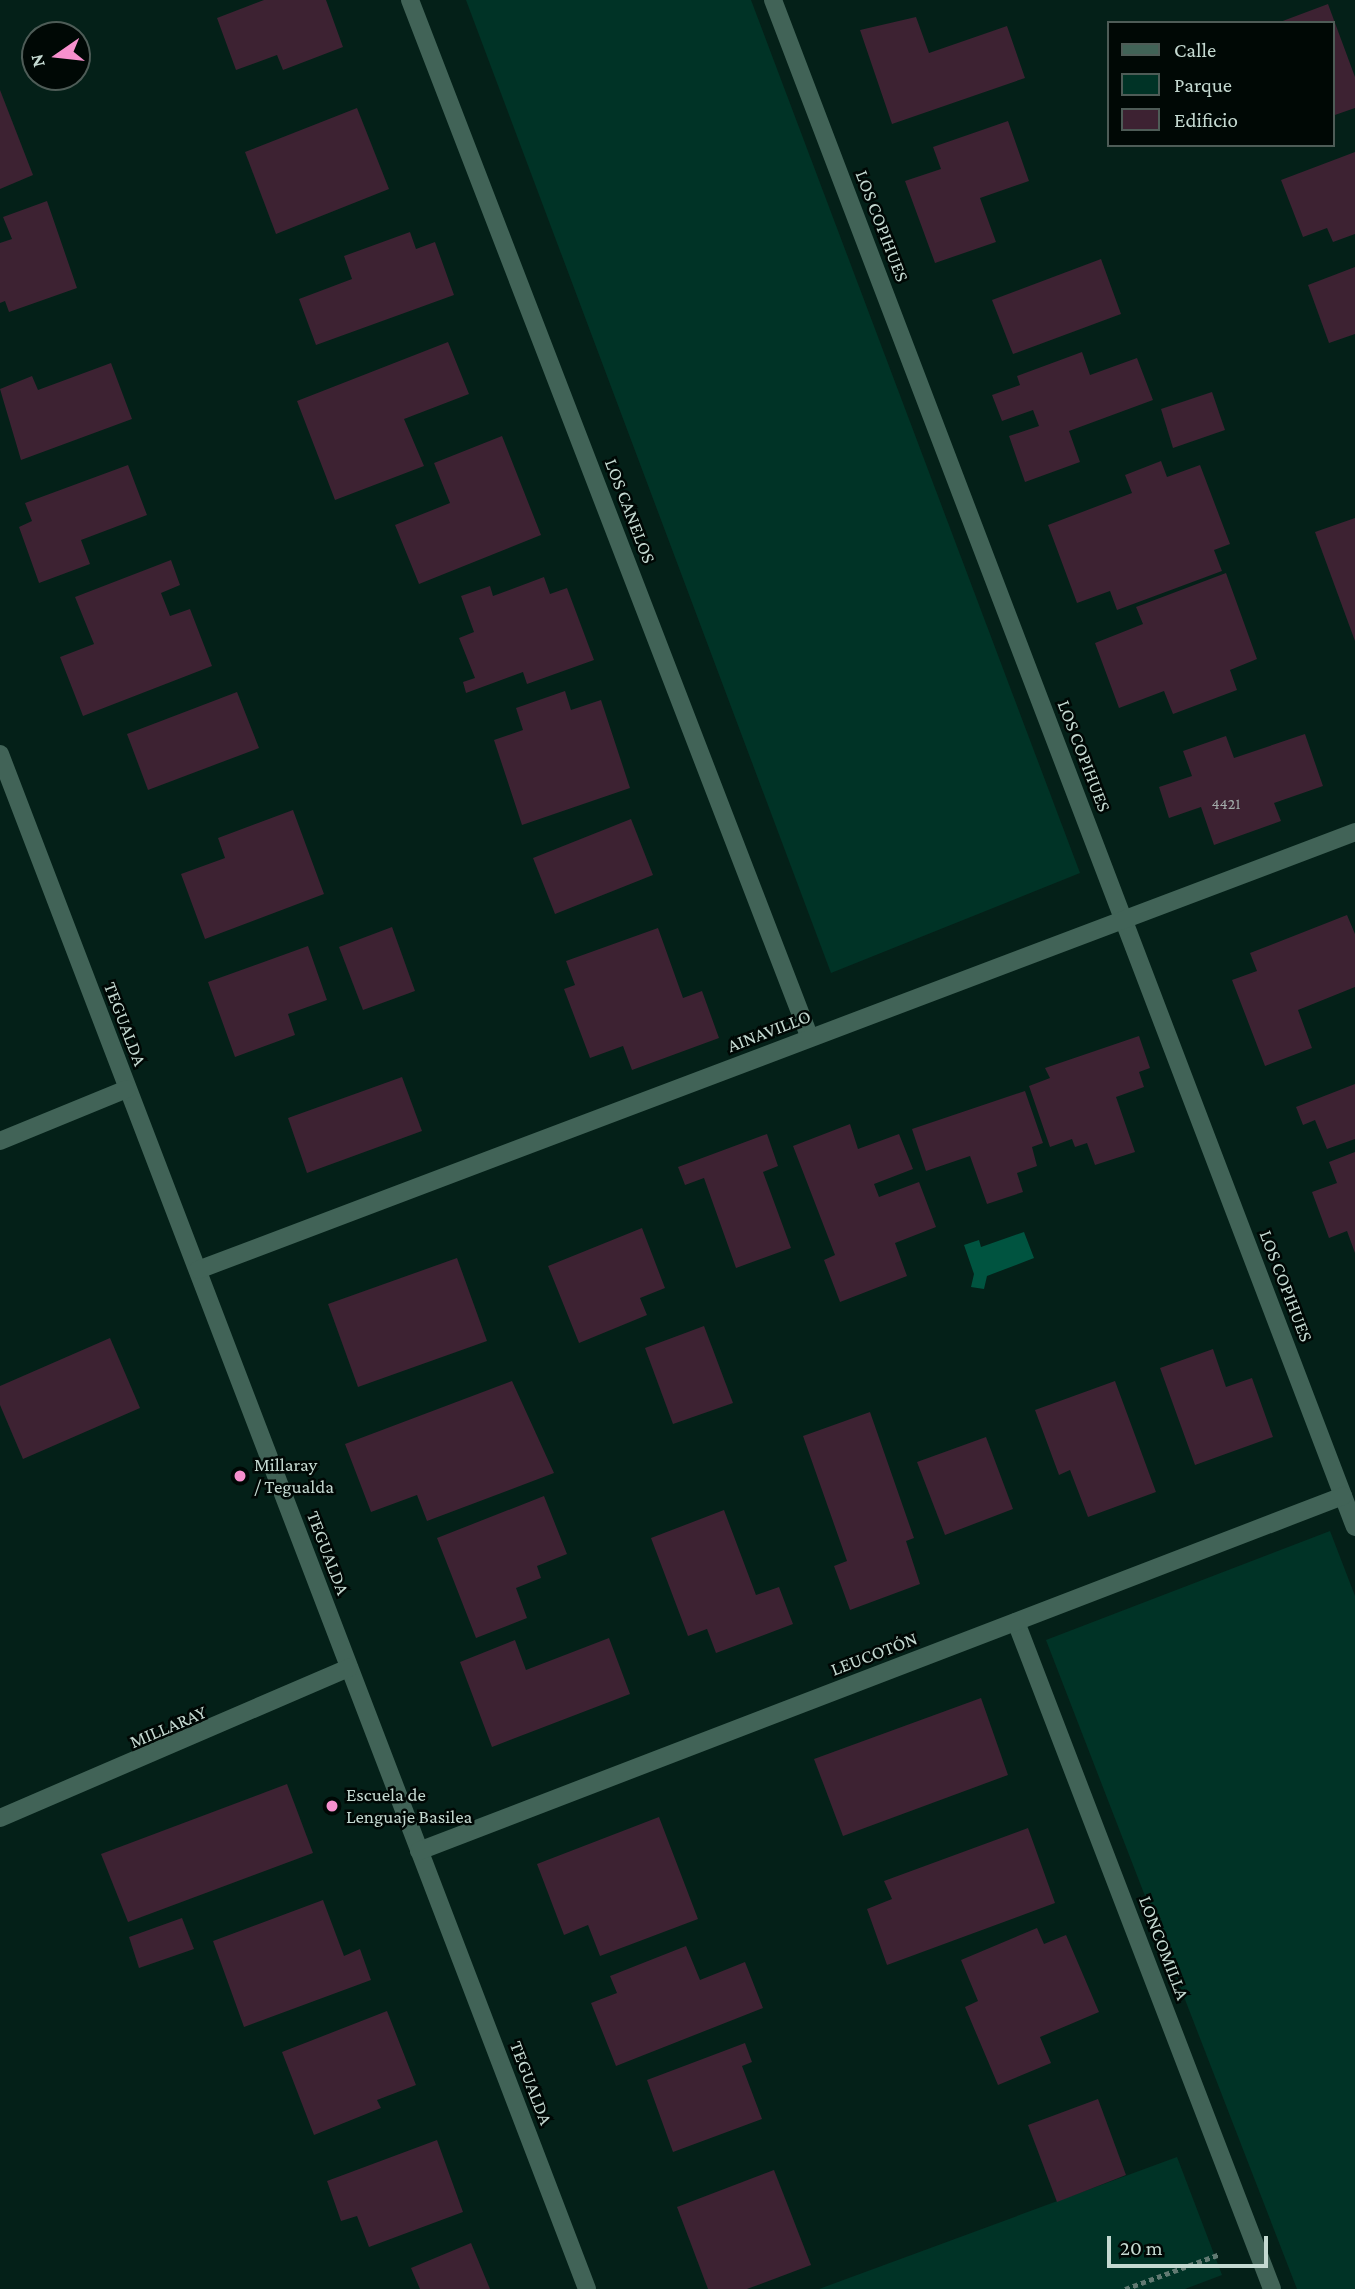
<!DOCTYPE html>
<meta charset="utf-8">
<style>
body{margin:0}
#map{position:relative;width:1355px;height:2289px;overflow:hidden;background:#042018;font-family:"Crimson Pro",serif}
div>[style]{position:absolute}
.green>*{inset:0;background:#003326}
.water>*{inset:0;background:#005440}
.building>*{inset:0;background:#3d2232}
.path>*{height:4.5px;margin-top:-2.25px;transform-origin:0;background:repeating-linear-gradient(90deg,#617a72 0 5px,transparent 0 8.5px)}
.minor>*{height:18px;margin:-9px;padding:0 9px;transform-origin:9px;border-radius:9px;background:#416357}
.dots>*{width:19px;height:19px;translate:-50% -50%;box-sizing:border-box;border:4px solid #000805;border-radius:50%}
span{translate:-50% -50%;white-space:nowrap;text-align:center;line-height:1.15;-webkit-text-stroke:5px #000805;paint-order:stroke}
.number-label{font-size:16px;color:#a2aba9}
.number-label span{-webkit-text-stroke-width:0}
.street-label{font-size:19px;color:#c4d9d1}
.poi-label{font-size:19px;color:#c4d9d1}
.left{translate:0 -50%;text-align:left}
.legend{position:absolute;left:1107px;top:21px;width:228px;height:126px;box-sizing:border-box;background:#000805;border:2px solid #4e5c57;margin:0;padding:9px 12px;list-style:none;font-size:21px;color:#c4d9d1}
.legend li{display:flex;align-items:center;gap:14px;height:35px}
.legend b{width:35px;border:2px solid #4e5c57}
.north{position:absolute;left:21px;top:21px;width:70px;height:70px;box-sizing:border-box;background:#000805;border:2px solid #4e5c57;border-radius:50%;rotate:256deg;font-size:19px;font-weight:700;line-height:28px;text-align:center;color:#c4d9d1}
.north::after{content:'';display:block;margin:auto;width:24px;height:32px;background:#f790ce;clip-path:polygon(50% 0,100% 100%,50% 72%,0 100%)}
.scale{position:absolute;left:1107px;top:2236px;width:161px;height:32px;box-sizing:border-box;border:4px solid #c4d9d1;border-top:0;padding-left:9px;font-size:21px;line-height:24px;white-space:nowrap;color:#c4d9d1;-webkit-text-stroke:5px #000805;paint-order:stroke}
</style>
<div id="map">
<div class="green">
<i style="clip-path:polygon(466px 0,751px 0,1080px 873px,831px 973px)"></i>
<i style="clip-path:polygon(1330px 1531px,1355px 1596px,1355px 2289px,1297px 2289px,1046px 1640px)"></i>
<i style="clip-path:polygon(1177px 2157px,1222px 2275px,1185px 2289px,819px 2289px)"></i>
</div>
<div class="water">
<i style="clip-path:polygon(1024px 1232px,1034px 1258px,987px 1276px,984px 1289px,971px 1287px,974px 1274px,964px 1245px,979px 1240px,981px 1247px)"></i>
</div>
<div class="building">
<i style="clip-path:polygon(264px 0,326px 0,343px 47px,283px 70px,277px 55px,236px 70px,217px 18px)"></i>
<i style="clip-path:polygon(1328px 4px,1355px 77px,1355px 108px,1332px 116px,1332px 23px,1280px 22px)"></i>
<i style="clip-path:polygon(916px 17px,929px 53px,1007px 26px,1025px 78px,892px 124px,860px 30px)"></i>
<i style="clip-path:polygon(0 90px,33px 175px,0 189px)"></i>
<i style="clip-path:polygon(357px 108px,389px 189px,276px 234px,245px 152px)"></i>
<i style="clip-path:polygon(1008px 121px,1029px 181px,980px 198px,996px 242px,935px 263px,905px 181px,941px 169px,933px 147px)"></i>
<i style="clip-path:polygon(1355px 152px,1355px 234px,1333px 242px,1327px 228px,1303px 237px,1281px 180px)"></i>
<i style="clip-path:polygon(47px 201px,77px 288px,9px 312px,5px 301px,0 303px,0 243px,12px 239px,3px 217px)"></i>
<i style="clip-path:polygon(410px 232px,416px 249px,435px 242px,454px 295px,316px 345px,299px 299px,352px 279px,344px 256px)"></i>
<i style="clip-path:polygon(1101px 259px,1121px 314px,1013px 354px,992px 300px)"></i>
<i style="clip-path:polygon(1355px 267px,1355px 334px,1329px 343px,1308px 285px)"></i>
<i style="clip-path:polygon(448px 342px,469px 394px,404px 419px,424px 466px,335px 500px,297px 401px)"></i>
<i style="clip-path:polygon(1082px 352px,1090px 375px,1137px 358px,1153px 400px,1069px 431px,1080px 462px,1025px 482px,1009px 436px,1039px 426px,1033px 410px,1002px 421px,992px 395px,1020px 385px,1017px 376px)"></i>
<i style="clip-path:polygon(111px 363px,132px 419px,21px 460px,0 389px,32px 376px,38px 390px)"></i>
<i style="clip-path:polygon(1212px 392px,1225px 430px,1173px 448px,1161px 409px)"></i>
<i style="clip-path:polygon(502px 436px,541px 535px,419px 584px,395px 525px,450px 503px,434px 463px)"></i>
<i style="clip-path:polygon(1161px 461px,1167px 477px,1200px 465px,1230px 544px,1214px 550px,1222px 571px,1117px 610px,1110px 591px,1077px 603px,1048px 525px,1132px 493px,1125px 475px)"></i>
<i style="clip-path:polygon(128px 465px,147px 515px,81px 540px,90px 564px,39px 583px,19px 527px,32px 521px,25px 503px)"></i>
<i style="clip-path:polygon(1355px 518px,1355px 641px,1315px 532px)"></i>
<i style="clip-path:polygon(171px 560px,180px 585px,161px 593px,170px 616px,190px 609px,212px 666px,83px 716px,60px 657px,94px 644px,75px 597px)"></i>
<i style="clip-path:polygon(1226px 573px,1257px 659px,1230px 670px,1237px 690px,1173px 714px,1164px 691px,1119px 708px,1095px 643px,1143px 624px,1136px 607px)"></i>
<i style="clip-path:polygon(544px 577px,550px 594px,567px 588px,594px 660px,527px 684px,523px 672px,466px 693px,463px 682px,475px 678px,459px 638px,474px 632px,461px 596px,490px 586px,493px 596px)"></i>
<i style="clip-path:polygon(565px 691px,571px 710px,601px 700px,630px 788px,522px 825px,494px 740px,523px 730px,516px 708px)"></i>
<i style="clip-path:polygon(237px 692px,259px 748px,148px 790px,127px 734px)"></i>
<i style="clip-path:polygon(1305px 734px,1323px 786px,1274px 803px,1281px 821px,1214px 845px,1201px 807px,1169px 818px,1159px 787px,1192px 776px,1183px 751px,1226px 736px,1234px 758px)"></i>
<i style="clip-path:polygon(293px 810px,324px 894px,205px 939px,181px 874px,225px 858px,218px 838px)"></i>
<i style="clip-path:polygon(631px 819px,653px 875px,555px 914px,533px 858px)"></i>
<i style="clip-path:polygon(1347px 915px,1355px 934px,1355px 987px,1298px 1010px,1312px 1048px,1265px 1066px,1232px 980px,1257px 971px,1250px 953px)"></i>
<i style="clip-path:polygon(392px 927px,415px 991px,363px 1010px,339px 947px)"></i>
<i style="clip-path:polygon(658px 928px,683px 998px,702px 991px,719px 1038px,632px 1070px,623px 1046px,590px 1058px,564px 989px,575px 985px,566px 961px)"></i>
<i style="clip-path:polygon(308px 946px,327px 1000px,288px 1014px,295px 1035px,235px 1057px,208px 982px)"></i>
<i style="clip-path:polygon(1139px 1036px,1150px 1068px,1139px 1072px,1144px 1087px,1116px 1097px,1135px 1152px,1095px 1165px,1087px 1143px,1075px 1147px,1072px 1139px,1050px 1147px,1029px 1086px,1050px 1078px,1045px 1068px)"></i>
<i style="clip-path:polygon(402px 1077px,422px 1131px,307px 1173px,288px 1118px)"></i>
<i style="clip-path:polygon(1355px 1084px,1355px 1139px,1327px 1149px,1315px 1120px,1303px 1125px,1296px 1107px)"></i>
<i style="clip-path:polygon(1025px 1091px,1043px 1143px,1032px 1147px,1037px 1166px,1017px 1173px,1023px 1192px,987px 1204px,970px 1156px,926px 1171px,912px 1129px)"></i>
<i style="clip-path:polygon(850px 1124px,858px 1149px,899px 1134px,913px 1169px,874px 1184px,879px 1197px,919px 1182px,936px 1227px,895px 1243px,907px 1276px,840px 1302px,824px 1260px,835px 1255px,793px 1146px)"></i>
<i style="clip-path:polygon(767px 1134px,778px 1166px,763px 1172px,791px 1248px,736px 1268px,704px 1178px,685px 1185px,678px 1167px)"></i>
<i style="clip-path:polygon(1355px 1152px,1355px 1253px,1347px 1231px,1329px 1238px,1312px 1192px,1337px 1183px,1329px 1162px)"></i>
<i style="clip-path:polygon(642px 1228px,665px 1288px,640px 1298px,647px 1315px,579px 1343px,548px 1266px)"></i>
<i style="clip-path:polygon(457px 1258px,487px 1341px,358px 1387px,328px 1304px)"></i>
<i style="clip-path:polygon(704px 1326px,733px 1403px,673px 1424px,645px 1348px)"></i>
<i style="clip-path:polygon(110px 1338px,140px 1408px,23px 1459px,0 1405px,0 1386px)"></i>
<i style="clip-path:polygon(1213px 1349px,1226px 1387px,1252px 1378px,1273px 1437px,1195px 1465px,1160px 1368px)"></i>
<i style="clip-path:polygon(512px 1381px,554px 1473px,427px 1521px,417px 1495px,371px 1512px,345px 1444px)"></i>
<i style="clip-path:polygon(1115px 1381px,1156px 1492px,1088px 1517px,1070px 1470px,1059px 1475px,1035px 1410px)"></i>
<i style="clip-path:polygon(870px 1412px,914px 1538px,906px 1541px,920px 1584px,850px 1610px,834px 1566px,847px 1561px,803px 1436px)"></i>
<i style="clip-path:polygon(986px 1437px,1013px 1509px,945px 1535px,917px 1462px)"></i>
<i style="clip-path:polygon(544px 1496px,567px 1554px,537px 1566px,541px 1578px,516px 1588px,527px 1618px,476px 1638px,437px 1538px)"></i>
<i style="clip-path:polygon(724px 1510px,756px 1595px,779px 1587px,793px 1624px,716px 1653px,707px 1629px,688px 1636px,651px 1538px)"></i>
<i style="clip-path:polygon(609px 1638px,630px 1694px,492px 1747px,460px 1662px,515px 1640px,526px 1670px)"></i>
<i style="clip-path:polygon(981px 1698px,1008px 1775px,843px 1836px,814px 1759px)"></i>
<i style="clip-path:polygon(287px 1784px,313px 1853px,128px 1922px,101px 1854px)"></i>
<i style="clip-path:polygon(659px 1817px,698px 1919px,600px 1956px,588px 1925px,564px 1935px,537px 1864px)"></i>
<i style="clip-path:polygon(1028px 1828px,1055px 1903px,887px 1965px,867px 1909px,892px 1899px,884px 1881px)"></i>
<i style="clip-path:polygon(323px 1900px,344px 1956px,360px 1949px,371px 1980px,244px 2027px,213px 1941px)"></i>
<i style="clip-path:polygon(182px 1918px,194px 1949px,139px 1968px,129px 1937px)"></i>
<i style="clip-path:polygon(1037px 1928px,1044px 1944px,1066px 1935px,1099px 2012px,1040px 2037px,1051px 2063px,998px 2085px,965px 2007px,978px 2001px,961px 1960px)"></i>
<i style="clip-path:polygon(686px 1946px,700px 1980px,745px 1962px,763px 2008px,616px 2066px,591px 2003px,617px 1993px,610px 1976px)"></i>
<i style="clip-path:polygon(387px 2011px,416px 2085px,377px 2100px,381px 2108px,314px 2135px,282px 2052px)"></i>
<i style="clip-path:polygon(745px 2043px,752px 2062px,742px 2066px,762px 2119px,673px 2152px,647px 2080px)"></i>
<i style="clip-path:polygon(1098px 2099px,1126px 2175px,1057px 2202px,1028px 2125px)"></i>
<i style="clip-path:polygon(437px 2140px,463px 2212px,369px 2247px,357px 2216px,341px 2221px,327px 2181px)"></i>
<i style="clip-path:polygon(774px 2170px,811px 2265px,747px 2289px,708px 2289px,677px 2207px)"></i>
<i style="clip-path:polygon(471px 2243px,490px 2289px,420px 2289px,411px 2268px)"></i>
</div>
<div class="path">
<i style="left:1125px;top:2289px;width:101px;rotate:-20.2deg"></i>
</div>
<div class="minor">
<i style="left:410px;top:0;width:1112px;rotate:68.93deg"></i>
<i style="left:773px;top:0;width:1634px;rotate:69.14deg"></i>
<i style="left:0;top:754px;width:1643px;rotate:69.07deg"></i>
<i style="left:0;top:1141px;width:137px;rotate:-22.3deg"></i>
<i style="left:198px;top:1270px;width:1237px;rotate:-20.73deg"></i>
<i style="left:1016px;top:1622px;width:714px;rotate:69deg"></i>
<i style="left:0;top:1818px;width:380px;rotate:-23.3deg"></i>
<i style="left:419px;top:1851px;width:990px;rotate:-21.02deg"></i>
</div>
<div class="dots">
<i style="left:240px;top:1476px;background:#f790ce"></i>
<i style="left:332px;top:1806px;background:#f790ce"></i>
</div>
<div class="number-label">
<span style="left:1226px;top:804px">4421</span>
</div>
<div class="street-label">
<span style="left:882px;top:226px;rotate:69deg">LOS COPIHUES</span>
<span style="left:630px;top:511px;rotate:69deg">LOS CANELOS</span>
<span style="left:1084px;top:756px;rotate:69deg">LOS COPIHUES</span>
<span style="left:125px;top:1024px;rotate:69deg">TEGUALDA</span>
<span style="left:769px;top:1031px;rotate:-21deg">AINAVILLO</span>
<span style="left:1286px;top:1286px;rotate:69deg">LOS COPIHUES</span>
<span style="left:328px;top:1553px;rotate:69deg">TEGUALDA</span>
<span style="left:874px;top:1654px;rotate:-21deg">LEUCOTÓN</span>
<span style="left:168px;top:1727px;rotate:-23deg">MILLARAY</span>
<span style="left:1164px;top:1948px;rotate:69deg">LONCOMILLA</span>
<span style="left:531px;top:2083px;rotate:69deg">TEGUALDA</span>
</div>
<div class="poi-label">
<span class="left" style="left:254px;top:1476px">Millaray<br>/ Tegualda</span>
<span class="left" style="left:346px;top:1806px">Escuela de<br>Lenguaje Basilea</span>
</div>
<ul class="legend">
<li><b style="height:9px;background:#416357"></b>Calle</li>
<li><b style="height:19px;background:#003326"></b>Parque</li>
<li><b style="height:19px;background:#3d2232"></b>Edificio</li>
</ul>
<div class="north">N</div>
<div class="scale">20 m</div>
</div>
